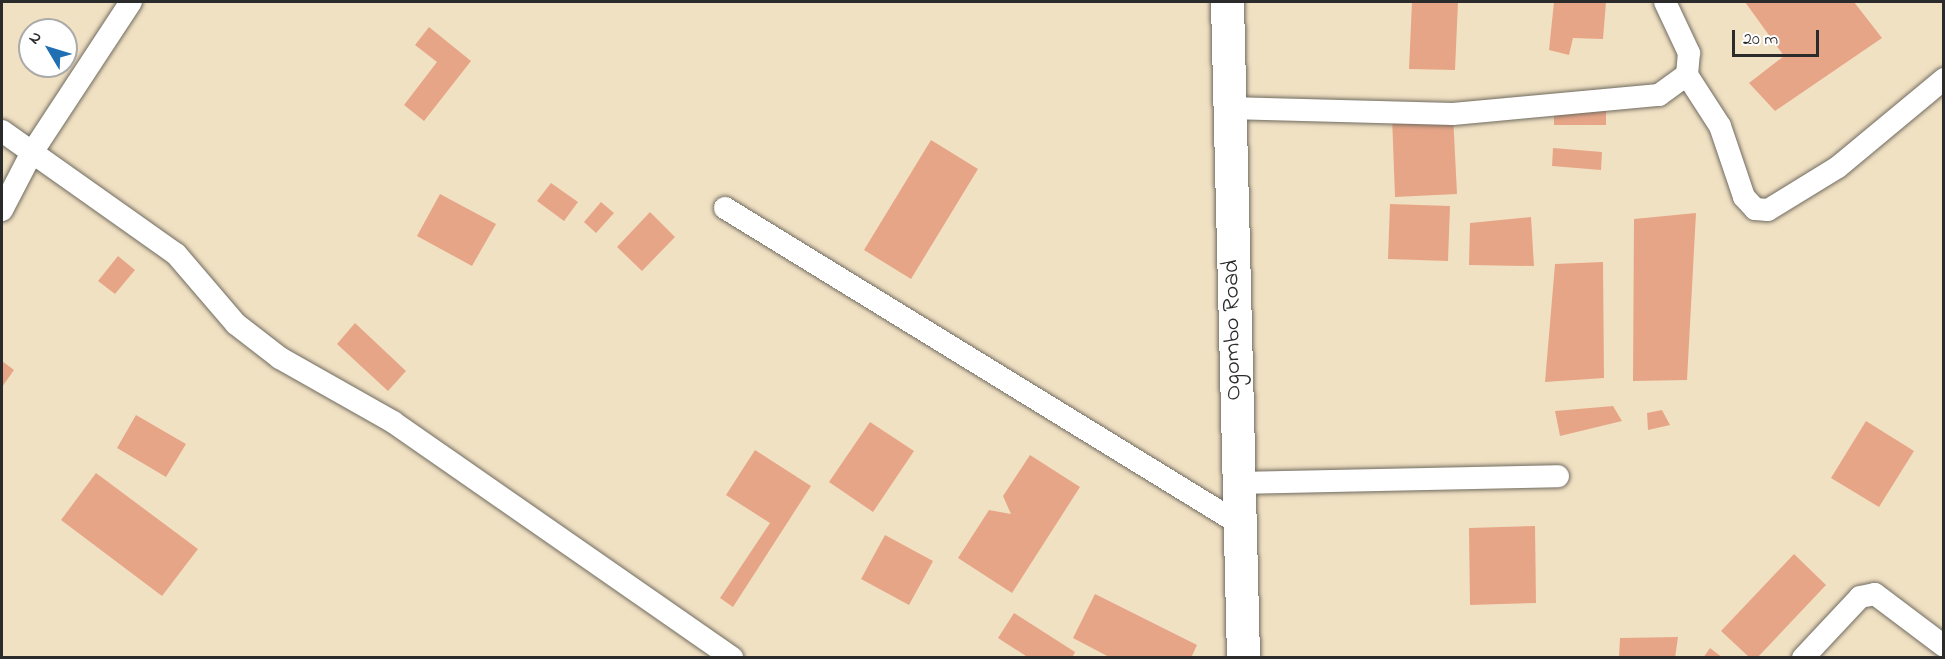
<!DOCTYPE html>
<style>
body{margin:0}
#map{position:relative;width:1945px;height:659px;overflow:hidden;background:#f1e1c3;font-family:"Indie Flower",sans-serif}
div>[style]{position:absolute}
.building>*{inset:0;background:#e7a587}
.roads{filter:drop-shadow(0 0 2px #706b60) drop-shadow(0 0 2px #706b60)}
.street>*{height:22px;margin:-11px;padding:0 11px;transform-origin:11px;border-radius:11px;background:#fff}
.secondary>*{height:33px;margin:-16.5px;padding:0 16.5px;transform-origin:16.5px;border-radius:16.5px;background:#fff}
span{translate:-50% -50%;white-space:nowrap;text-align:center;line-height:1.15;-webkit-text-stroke:4.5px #fff;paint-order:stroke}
.street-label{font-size:24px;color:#2b2b2b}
.frame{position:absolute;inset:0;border:3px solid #2b2b2b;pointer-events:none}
.north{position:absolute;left:18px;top:18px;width:60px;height:60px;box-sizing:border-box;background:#fff;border:2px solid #aaa;border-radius:50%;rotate:308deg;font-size:16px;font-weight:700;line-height:24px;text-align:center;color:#2b2b2b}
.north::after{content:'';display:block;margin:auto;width:21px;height:27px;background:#1f6fb2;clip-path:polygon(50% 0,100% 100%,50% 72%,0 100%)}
.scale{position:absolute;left:1732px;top:30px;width:87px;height:27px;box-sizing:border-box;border:3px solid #2b2b2b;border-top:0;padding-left:8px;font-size:18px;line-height:21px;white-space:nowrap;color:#2b2b2b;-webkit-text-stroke:4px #fff;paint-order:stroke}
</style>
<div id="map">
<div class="building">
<i style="clip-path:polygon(1412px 2px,1458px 2px,1455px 70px,1409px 69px)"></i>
<i style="clip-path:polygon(1554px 2px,1606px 2px,1603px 39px,1573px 38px,1569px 55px,1549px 50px)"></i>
<i style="clip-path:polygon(1745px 2px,1854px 2px,1882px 38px,1775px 111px,1749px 83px,1784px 56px)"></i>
<i style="clip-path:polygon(429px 27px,471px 61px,424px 121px,404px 105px,437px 62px,415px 45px)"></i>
<i style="clip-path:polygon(1606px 107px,1606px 125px,1554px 125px,1554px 108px)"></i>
<i style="clip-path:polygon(1453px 114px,1457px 194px,1395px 197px,1392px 116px)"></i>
<i style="clip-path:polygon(931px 140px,978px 169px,911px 279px,864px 250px)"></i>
<i style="clip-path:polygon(1553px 148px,1602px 152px,1601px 170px,1552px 166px)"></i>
<i style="clip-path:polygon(551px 183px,578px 202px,564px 221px,537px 201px)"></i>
<i style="clip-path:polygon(440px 194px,496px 224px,472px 266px,417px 236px)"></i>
<i style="clip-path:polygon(601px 202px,614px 213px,596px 233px,584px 222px)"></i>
<i style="clip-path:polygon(1390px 204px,1450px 206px,1448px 261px,1388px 259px)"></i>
<i style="clip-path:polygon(650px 212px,675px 237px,642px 271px,617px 247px)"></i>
<i style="clip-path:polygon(1696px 213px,1687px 380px,1633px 381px,1634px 219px)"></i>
<i style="clip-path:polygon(1531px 217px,1534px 266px,1469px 265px,1470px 223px)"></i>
<i style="clip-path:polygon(118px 256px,135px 270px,115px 294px,98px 281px)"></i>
<i style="clip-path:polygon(1603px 262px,1604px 378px,1545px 382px,1555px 264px)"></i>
<i style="clip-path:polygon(355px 323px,406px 371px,388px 391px,337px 344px)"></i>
<i style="clip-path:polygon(2px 361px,14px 370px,2px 387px)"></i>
<i style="clip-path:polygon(1613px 406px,1622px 421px,1560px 436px,1555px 411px)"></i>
<i style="clip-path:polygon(1662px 410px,1670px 425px,1648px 430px,1647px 413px)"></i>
<i style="clip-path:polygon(136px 415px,186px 444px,166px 477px,117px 448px)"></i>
<i style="clip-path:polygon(1866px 421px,1914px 451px,1879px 507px,1831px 478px)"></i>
<i style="clip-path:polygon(870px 422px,914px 451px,873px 512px,829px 482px)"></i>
<i style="clip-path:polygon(755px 450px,811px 486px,733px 607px,720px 598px,770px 523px,726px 495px)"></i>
<i style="clip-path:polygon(1030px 455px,1080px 487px,1012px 593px,958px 558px,989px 510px,1011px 514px,1003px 496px)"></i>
<i style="clip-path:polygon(96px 473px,198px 549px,162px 596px,61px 520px)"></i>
<i style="clip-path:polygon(1535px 526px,1536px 603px,1470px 605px,1469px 528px)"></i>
<i style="clip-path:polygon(885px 535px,933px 561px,909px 605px,861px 579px)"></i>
<i style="clip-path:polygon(1794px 554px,1826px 585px,1757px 658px,1750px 658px,1721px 631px)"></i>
<i style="clip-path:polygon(1095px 594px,1197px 645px,1191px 658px,1111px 658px,1073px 638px)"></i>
<i style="clip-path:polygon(1014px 613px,1075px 652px,1072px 658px,1029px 658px,998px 638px)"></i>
<i style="clip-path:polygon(1678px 637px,1675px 658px,1619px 658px,1620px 638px)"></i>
<i style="clip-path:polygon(1710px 648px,1723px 658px,1703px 658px)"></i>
</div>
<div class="roads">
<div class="street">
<i style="left:1687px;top:75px;width:61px;rotate:57.1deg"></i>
<i style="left:1720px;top:126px;width:75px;rotate:71.3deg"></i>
<i style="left:1744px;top:197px;width:16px;rotate:47deg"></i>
<i style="left:1755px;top:209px;width:13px;rotate:4deg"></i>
<i style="left:1768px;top:210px;width:82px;rotate:-31.6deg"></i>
<i style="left:1838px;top:167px;width:138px;rotate:-39.7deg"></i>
<i style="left:1228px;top:108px;width:225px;rotate:1.5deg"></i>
<i style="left:1453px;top:114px;width:207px;rotate:-5.3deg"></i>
<i style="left:1659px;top:95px;width:34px;rotate:-36deg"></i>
<i style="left:1687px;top:75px;width:22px;rotate:-85deg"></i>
<i style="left:1689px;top:53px;width:56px;rotate:-115.2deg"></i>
<i style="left:2px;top:131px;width:213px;rotate:35.3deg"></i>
<i style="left:176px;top:254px;width:92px;rotate:49.4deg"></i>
<i style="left:236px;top:324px;width:56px;rotate:37.7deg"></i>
<i style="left:280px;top:358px;width:130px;rotate:29.5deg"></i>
<i style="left:393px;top:422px;width:413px;rotate:34.8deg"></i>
<i style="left:725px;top:208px;width:602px;rotate:31.55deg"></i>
<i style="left:2px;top:210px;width:63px;rotate:-62.6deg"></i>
<i style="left:31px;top:154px;width:182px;rotate:-56.7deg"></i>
<i style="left:1236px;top:483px;width:322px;rotate:-1.2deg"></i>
<i style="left:1803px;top:658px;width:83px;rotate:-46.9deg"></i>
<i style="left:1860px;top:597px;width:15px;rotate:-11deg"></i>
<i style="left:1875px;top:594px;width:86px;rotate:37deg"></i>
</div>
<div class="secondary">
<i style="left:1227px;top:2px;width:656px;rotate:88.6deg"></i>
</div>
</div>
<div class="street-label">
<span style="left:1233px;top:330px;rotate:-91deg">Ogombo Road</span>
</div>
<div class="frame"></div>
<div class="north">N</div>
<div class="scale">20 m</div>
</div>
